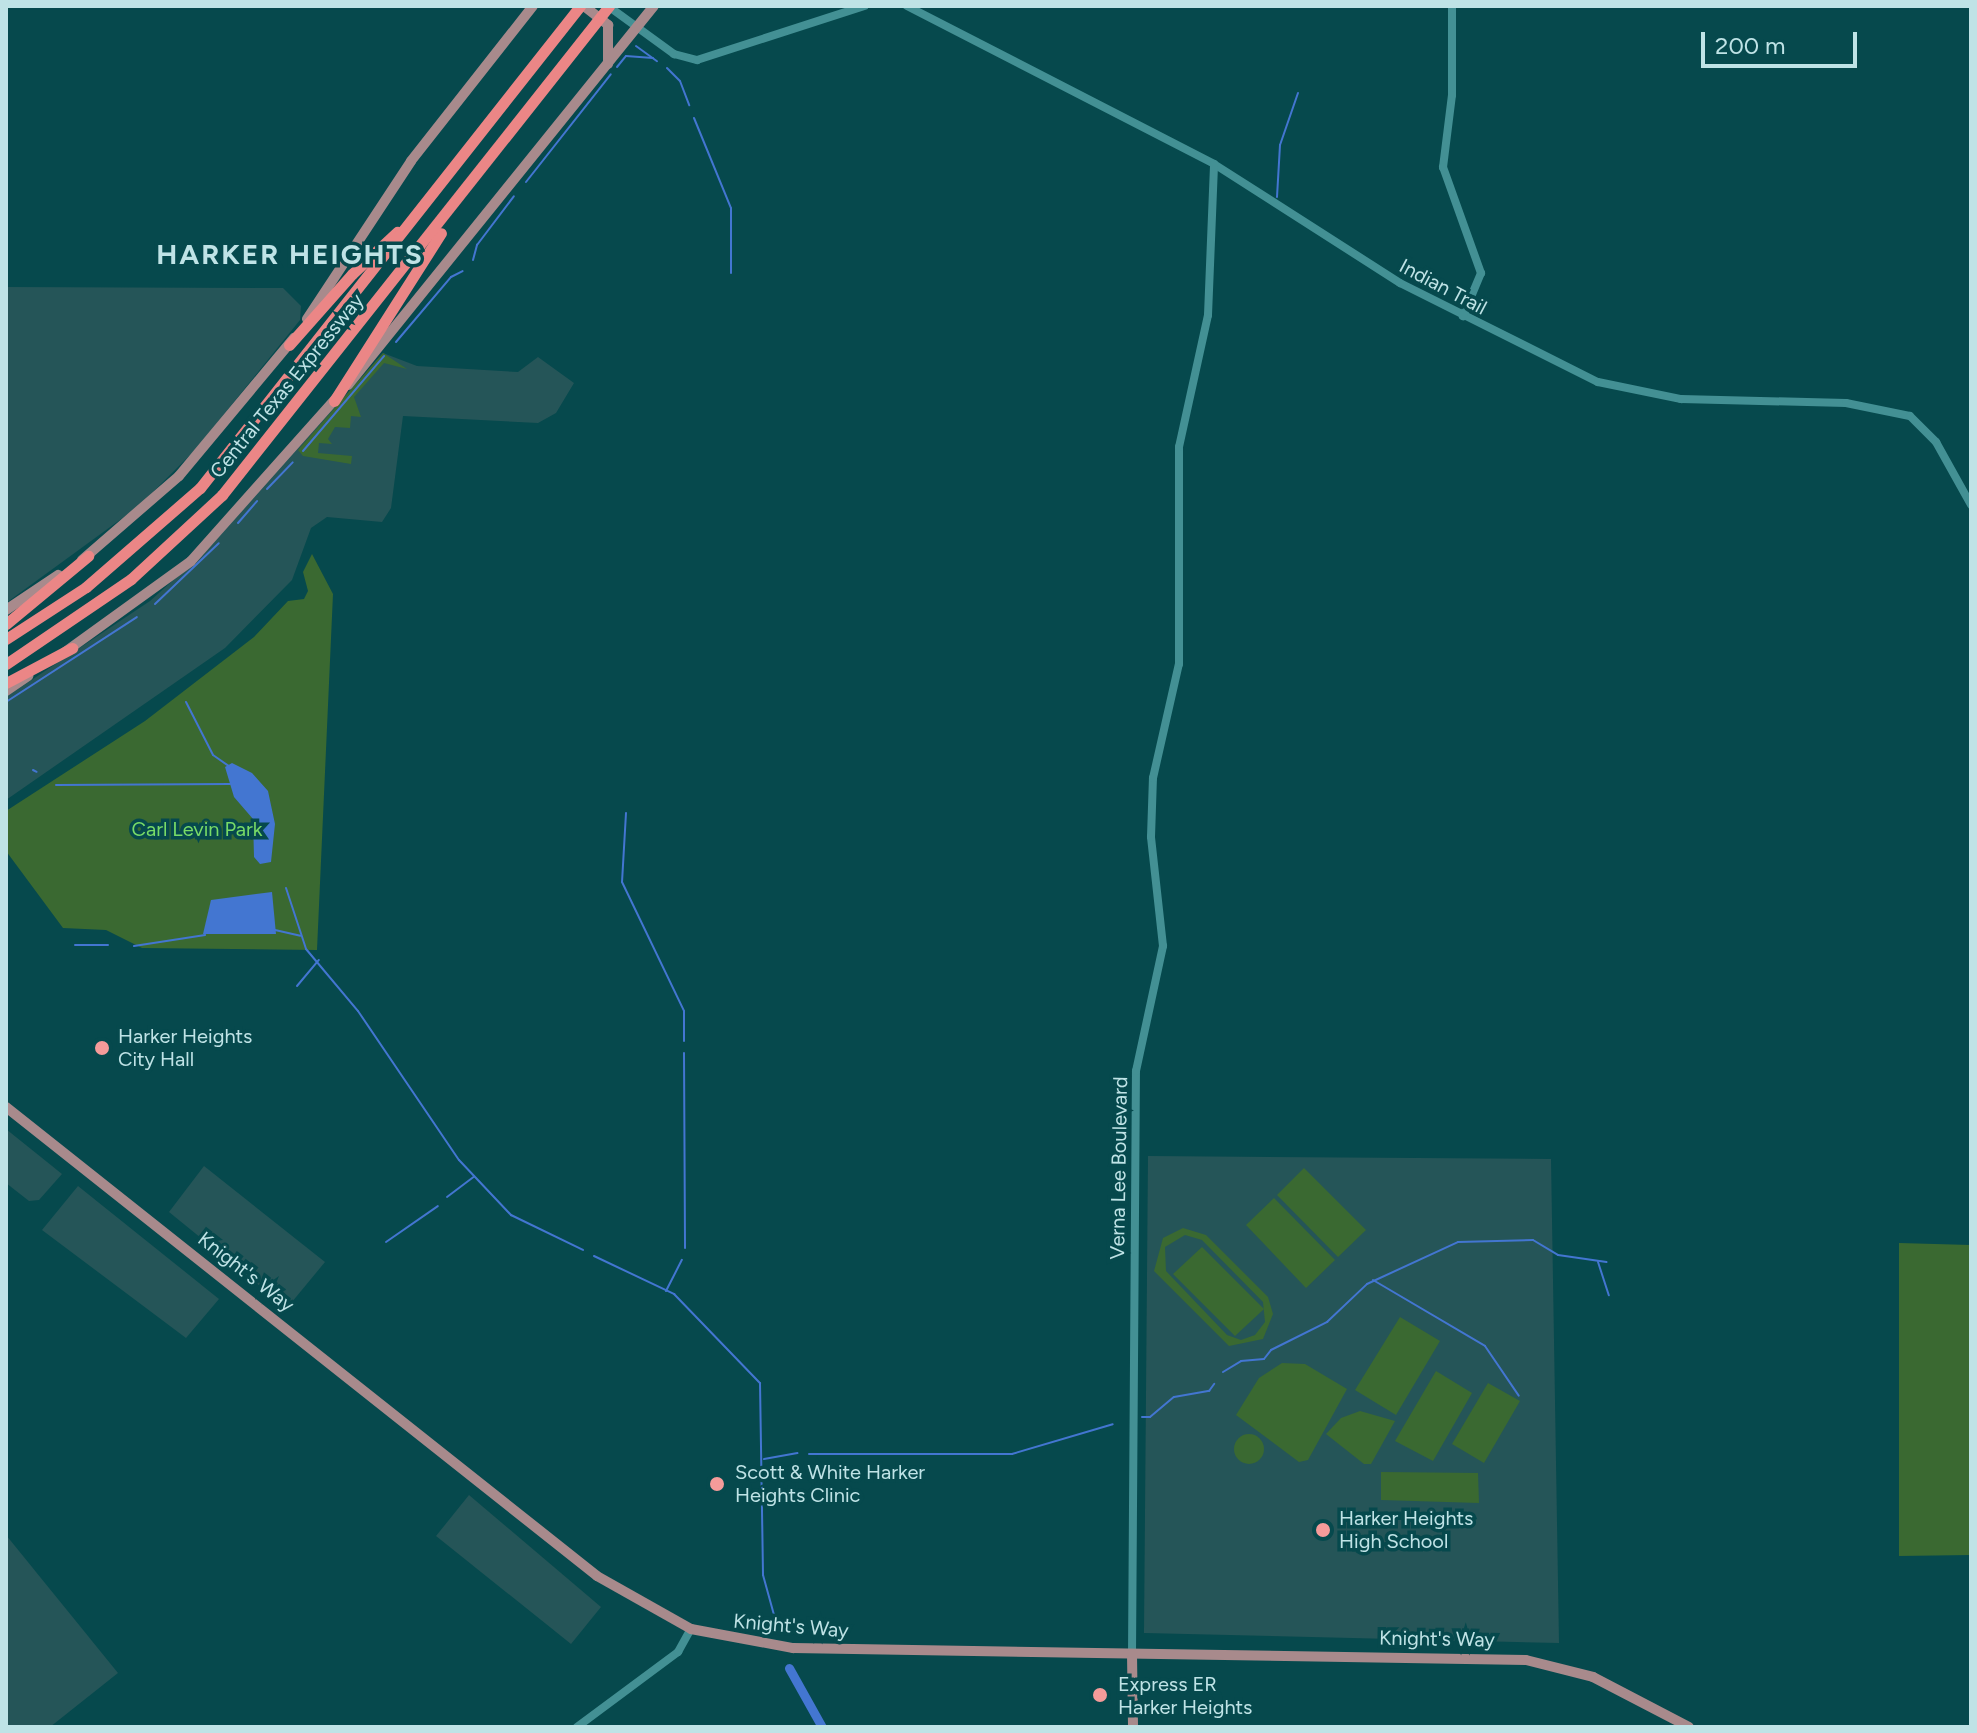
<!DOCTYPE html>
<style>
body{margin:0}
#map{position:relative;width:1977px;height:1733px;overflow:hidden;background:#06494d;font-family:Figtree,sans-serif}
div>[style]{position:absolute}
.built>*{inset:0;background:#255558}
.green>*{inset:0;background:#3a6931}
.round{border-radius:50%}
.water>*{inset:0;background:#4376d1}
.stream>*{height:2px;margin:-1px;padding:0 1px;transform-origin:1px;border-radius:1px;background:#4376d1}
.river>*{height:9px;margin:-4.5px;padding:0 4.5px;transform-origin:4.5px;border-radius:4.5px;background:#4376d1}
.minor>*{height:8px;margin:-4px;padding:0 4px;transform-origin:4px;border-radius:4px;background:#439094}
.major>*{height:10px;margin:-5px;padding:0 5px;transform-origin:5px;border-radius:5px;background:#a88a8c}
.highway>*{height:11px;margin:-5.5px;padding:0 5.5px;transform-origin:5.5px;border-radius:5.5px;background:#eb8686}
.dots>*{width:22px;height:22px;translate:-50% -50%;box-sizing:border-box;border:4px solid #06494d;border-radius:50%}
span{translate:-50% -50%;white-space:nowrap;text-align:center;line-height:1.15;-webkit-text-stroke:7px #06494d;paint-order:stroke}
.street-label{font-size:20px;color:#bfe3e6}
.park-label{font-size:20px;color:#78db67}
.poi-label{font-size:20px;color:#bfe3e6}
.left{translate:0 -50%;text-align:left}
.district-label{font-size:28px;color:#bfe3e6;font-weight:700;letter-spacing:2px}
.frame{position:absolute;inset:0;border:8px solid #bfe3e6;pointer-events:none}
.scale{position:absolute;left:1701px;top:32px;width:156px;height:36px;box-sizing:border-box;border:4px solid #bfe3e6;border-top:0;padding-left:10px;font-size:24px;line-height:28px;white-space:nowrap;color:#bfe3e6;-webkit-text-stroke:6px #06494d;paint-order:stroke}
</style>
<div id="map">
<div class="built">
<i style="clip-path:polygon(6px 287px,283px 288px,301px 306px,300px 320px,195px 450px,139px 506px,6px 603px)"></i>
<i style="clip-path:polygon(383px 353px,417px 366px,518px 372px,538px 357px,574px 383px,556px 413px,538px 423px,403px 416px,391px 508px,382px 522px,327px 517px,311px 528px,292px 580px,225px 648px,6px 800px,6px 697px,150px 601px,210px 547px)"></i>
<i style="clip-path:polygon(6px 1129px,62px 1174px,39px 1200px,29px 1201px,6px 1183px)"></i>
<i style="clip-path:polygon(1148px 1156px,1551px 1159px,1559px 1643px,1144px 1633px)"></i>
<i style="clip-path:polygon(204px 1166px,325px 1262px,287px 1308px,169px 1212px)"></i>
<i style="clip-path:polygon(78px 1186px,219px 1299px,186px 1338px,42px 1230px)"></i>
<i style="clip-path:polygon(469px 1495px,601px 1607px,571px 1644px,436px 1536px)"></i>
<i style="clip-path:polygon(6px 1535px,118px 1673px,50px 1727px,6px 1727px)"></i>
</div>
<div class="green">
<i style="clip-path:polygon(383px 353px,407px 369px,384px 363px,354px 397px,361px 417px,351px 416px,350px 428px,335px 427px,328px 439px,332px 444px,319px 443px,318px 453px,352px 456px,351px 464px,303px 456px,298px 450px)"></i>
<i style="clip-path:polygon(312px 554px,333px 594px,317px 950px,142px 948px,106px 930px,63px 928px,6px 851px,6px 811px,145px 721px,254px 637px,288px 601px,304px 599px,308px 591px,303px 572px)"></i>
<i style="clip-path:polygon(1304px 1168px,1366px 1230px,1338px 1257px,1277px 1195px)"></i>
<i style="clip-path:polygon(1274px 1198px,1335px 1260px,1306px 1288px,1246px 1225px)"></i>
<i style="clip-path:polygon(evenodd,1183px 1228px,1206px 1235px,1268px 1297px,1273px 1314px,1263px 1339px,1229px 1346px,1154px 1271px,1163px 1238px,1183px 1228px,1185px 1235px,1202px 1240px,1263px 1302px,1265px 1322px,1255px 1335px,1241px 1340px,1227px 1335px,1166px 1271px,1165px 1247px,1185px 1235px)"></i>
<i style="clip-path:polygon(1899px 1243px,1971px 1245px,1971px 1555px,1899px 1556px)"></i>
<i style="clip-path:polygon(1202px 1247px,1264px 1309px,1235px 1336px,1173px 1274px)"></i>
<i style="clip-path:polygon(1400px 1317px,1440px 1341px,1396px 1415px,1355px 1390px)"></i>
<i style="clip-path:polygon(1282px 1363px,1305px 1364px,1347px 1389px,1308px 1460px,1299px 1462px,1236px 1415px,1259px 1378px)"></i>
<i style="clip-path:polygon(1436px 1371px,1472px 1393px,1433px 1461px,1395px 1441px)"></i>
<i style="clip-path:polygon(1488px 1383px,1520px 1401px,1484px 1463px,1452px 1444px)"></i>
<i style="clip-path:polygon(1360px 1411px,1395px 1421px,1371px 1464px,1364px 1464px,1326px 1434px,1341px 1418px)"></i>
<i class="round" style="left:1234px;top:1434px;width:30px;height:30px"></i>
<i style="clip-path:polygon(1381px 1472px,1478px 1473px,1479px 1503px,1381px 1500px)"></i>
</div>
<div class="water">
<i style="clip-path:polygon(232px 763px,252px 773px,268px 791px,275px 824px,271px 862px,260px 864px,254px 857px,253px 819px,234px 797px,225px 767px)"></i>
<i style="clip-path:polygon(272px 892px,276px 934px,203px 934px,211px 900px)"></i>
</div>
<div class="stream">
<i style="left:636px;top:46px;width:26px;rotate:36deg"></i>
<i style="left:617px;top:67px;width:14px;rotate:-51deg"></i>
<i style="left:626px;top:56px;width:27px;rotate:4deg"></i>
<i style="left:667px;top:68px;width:18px;rotate:45deg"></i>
<i style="left:680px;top:81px;width:26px;rotate:69deg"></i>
<i style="left:694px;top:118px;width:97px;rotate:67.7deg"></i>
<i style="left:731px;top:208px;width:65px;rotate:90deg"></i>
<i style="left:526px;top:182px;width:137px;rotate:-51.8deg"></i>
<i style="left:1277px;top:197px;width:52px;rotate:-86.7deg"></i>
<i style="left:1280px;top:145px;width:55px;rotate:-70.9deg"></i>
<i style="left:473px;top:260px;width:16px;rotate:-75deg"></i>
<i style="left:477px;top:245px;width:61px;rotate:-52.9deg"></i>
<i style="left:396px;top:342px;width:85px;rotate:-49.8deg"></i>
<i style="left:451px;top:277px;width:13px;rotate:-27deg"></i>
<i style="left:303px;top:451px;width:125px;rotate:-49.5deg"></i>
<i style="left:267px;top:489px;width:37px;rotate:-46deg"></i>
<i style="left:238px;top:523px;width:29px;rotate:-49deg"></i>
<i style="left:155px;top:604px;width:88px;rotate:-43.6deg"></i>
<i style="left:6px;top:702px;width:156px;rotate:-33deg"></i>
<i style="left:186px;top:702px;width:59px;rotate:63deg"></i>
<i style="left:213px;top:755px;width:19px;rotate:35deg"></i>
<i style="left:33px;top:770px;width:4px;rotate:27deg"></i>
<i style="left:56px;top:785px;width:174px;rotate:-0.3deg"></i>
<i style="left:626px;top:813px;width:69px;rotate:93.3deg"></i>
<i style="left:622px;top:882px;width:143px;rotate:64.3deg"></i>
<i style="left:684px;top:1011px;width:30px;rotate:90deg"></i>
<i style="left:286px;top:888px;width:64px;rotate:71.8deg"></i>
<i style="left:306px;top:949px;width:81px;rotate:50deg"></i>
<i style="left:358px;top:1011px;width:180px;rotate:55.9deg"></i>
<i style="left:459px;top:1160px;width:76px;rotate:46.6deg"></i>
<i style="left:511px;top:1215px;width:80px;rotate:25.9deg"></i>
<i style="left:275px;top:930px;width:26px;rotate:13deg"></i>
<i style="left:75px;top:945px;width:33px"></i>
<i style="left:134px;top:946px;width:72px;rotate:-8.8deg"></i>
<i style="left:297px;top:986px;width:34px;rotate:-50deg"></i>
<i style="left:684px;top:1053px;width:195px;rotate:89.7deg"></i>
<i style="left:447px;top:1197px;width:34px;rotate:-37deg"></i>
<i style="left:386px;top:1242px;width:63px;rotate:-34.7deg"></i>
<i style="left:594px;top:1256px;width:89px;rotate:25.4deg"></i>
<i style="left:674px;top:1294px;width:124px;rotate:46deg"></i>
<i style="left:760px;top:1383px;width:192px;rotate:89.1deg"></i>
<i style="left:763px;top:1575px;width:60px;rotate:74.6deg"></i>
<i style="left:1598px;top:1262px;width:35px;rotate:72deg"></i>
<i style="left:1373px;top:1280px;width:130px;rotate:30.5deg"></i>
<i style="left:1485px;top:1346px;width:60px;rotate:55.8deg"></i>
<i style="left:666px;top:1291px;width:35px;rotate:-63deg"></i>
<i style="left:1223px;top:1372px;width:21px;rotate:-31deg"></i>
<i style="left:1241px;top:1361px;width:23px;rotate:-5deg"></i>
<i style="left:1264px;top:1359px;width:11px;rotate:-52deg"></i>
<i style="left:1271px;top:1350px;width:63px;rotate:-26.6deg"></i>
<i style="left:1327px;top:1322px;width:55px;rotate:-43.5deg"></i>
<i style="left:1367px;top:1284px;width:100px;rotate:-24.8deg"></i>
<i style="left:1458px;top:1242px;width:75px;rotate:-1.5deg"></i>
<i style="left:1533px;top:1240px;width:29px;rotate:31deg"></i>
<i style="left:1558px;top:1255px;width:49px;rotate:8.3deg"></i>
<i style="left:1142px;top:1417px;width:8px"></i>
<i style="left:1150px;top:1417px;width:31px;rotate:-40deg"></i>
<i style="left:1174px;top:1397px;width:36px;rotate:-10deg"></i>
<i style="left:1209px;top:1391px;width:9px;rotate:-54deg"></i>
<i style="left:809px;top:1454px;width:203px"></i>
<i style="left:1012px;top:1454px;width:105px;rotate:-16.5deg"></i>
<i style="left:764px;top:1459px;width:34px;rotate:-10deg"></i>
</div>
<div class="river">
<i style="left:789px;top:1668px;width:68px;rotate:60.8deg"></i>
</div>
<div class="minor">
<i style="left:608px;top:6px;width:82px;rotate:36deg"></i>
<i style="left:674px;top:54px;width:24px;rotate:15deg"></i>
<i style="left:697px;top:60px;width:176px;rotate:-17.9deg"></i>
<i style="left:907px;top:6px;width:345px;rotate:27.2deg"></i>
<i style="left:1214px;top:164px;width:221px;rotate:32.6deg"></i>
<i style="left:1400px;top:283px;width:221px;rotate:26.6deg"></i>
<i style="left:1598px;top:382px;width:85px;rotate:11.6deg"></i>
<i style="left:1681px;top:399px;width:165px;rotate:1.4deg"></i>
<i style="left:1846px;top:403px;width:65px;rotate:11.5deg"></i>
<i style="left:1910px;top:416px;width:37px;rotate:45deg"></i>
<i style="left:1936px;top:442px;width:72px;rotate:60.9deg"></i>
<i style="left:1452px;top:6px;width:89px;rotate:90deg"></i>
<i style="left:1452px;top:95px;width:73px;rotate:97.1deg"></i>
<i style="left:1443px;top:167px;width:113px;rotate:70.3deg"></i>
<i style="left:1481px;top:273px;width:47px;rotate:112.7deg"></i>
<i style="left:1132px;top:1654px;width:583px;rotate:-89.61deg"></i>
<i style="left:1136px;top:1071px;width:128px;rotate:-77.8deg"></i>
<i style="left:1163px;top:946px;width:110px;rotate:-96.3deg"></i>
<i style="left:1151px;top:837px;width:59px;rotate:-88.1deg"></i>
<i style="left:1153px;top:778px;width:117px;rotate:-77.2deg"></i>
<i style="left:1179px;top:664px;width:217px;rotate:-90deg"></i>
<i style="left:1179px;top:447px;width:135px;rotate:-77.6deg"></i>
<i style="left:1208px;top:315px;width:151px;rotate:-87.7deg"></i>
<i style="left:577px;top:1727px;width:126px;rotate:-36.6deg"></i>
<i style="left:678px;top:1652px;width:26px;rotate:-61deg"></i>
</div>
<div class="major">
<i style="left:584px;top:6px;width:31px;rotate:38deg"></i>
<i style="left:608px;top:25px;width:39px;rotate:90deg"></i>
<i style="left:307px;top:319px;width:189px;rotate:-56.6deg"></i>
<i style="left:411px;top:161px;width:197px;rotate:-51.8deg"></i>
<i style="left:348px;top:385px;width:487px;rotate:-51.1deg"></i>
<i style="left:82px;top:560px;width:128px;rotate:-40.9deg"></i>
<i style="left:179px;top:476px;width:180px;rotate:-50.2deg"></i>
<i style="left:6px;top:610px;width:63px;rotate:-33.9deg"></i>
<i style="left:65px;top:652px;width:155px;rotate:-35.8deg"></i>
<i style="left:191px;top:561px;width:220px;rotate:-48.3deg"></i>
<i style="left:6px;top:691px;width:27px;rotate:-34deg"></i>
<i style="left:6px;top:1107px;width:754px;rotate:38.43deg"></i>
<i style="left:597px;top:1576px;width:108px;rotate:29.4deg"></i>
<i style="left:691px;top:1629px;width:104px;rotate:10.6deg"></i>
<i style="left:793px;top:1648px;width:733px;rotate:0.94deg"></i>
<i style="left:1526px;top:1660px;width:69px;rotate:14.2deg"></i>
<i style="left:1593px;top:1677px;width:108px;rotate:27.5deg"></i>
<i style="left:1132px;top:1654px;width:73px;rotate:89.2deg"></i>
</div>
<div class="highway">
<i style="left:289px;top:345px;width:95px;rotate:-48.4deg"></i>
<i style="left:352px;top:274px;width:62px;rotate:-43deg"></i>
<i style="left:334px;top:401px;width:199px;rotate:-57.5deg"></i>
<i style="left:6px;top:624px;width:107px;rotate:-39.7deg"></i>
<i style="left:6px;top:639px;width:95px;rotate:-33deg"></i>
<i style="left:86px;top:587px;width:151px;rotate:-41deg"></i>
<i style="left:200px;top:488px;width:614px;rotate:-51.75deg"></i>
<i style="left:6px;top:664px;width:151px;rotate:-34.2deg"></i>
<i style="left:131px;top:579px;width:124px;rotate:-42.7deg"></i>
<i style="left:222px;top:495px;width:624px;rotate:-51.64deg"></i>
<i style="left:6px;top:683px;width:75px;rotate:-27.9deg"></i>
</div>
<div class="dots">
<i style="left:102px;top:1048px;background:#f59b9a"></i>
<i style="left:717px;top:1484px;background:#f59b9a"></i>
<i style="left:1323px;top:1530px;background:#f59b9a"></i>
<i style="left:1100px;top:1695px;background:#f59b9a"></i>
</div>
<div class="street-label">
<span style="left:1443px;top:287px;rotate:28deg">Indian Trail</span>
<span style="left:287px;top:386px;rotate:-51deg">Central Texas Expressway</span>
<span style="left:1119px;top:1168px;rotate:-89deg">Verna Lee Boulevard</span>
<span style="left:246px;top:1272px;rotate:38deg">Knight's Way</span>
<span style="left:791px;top:1626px;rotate:5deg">Knight's Way</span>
<span style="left:1437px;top:1639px;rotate:1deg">Knight's Way</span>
</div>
<div class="park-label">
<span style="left:197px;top:829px">Carl Levin Park</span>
</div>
<div class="poi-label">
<span class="left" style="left:118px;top:1048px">Harker Heights<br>City Hall</span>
<span class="left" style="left:735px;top:1484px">Scott &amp; White Harker<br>Heights Clinic</span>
<span class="left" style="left:1339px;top:1530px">Harker Heights<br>High School</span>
<span class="left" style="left:1118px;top:1696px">Express ER<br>Harker Heights</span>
</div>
<div class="district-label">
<span style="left:290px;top:254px">HARKER HEIGHTS</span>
</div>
<div class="frame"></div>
<div class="scale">200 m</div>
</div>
